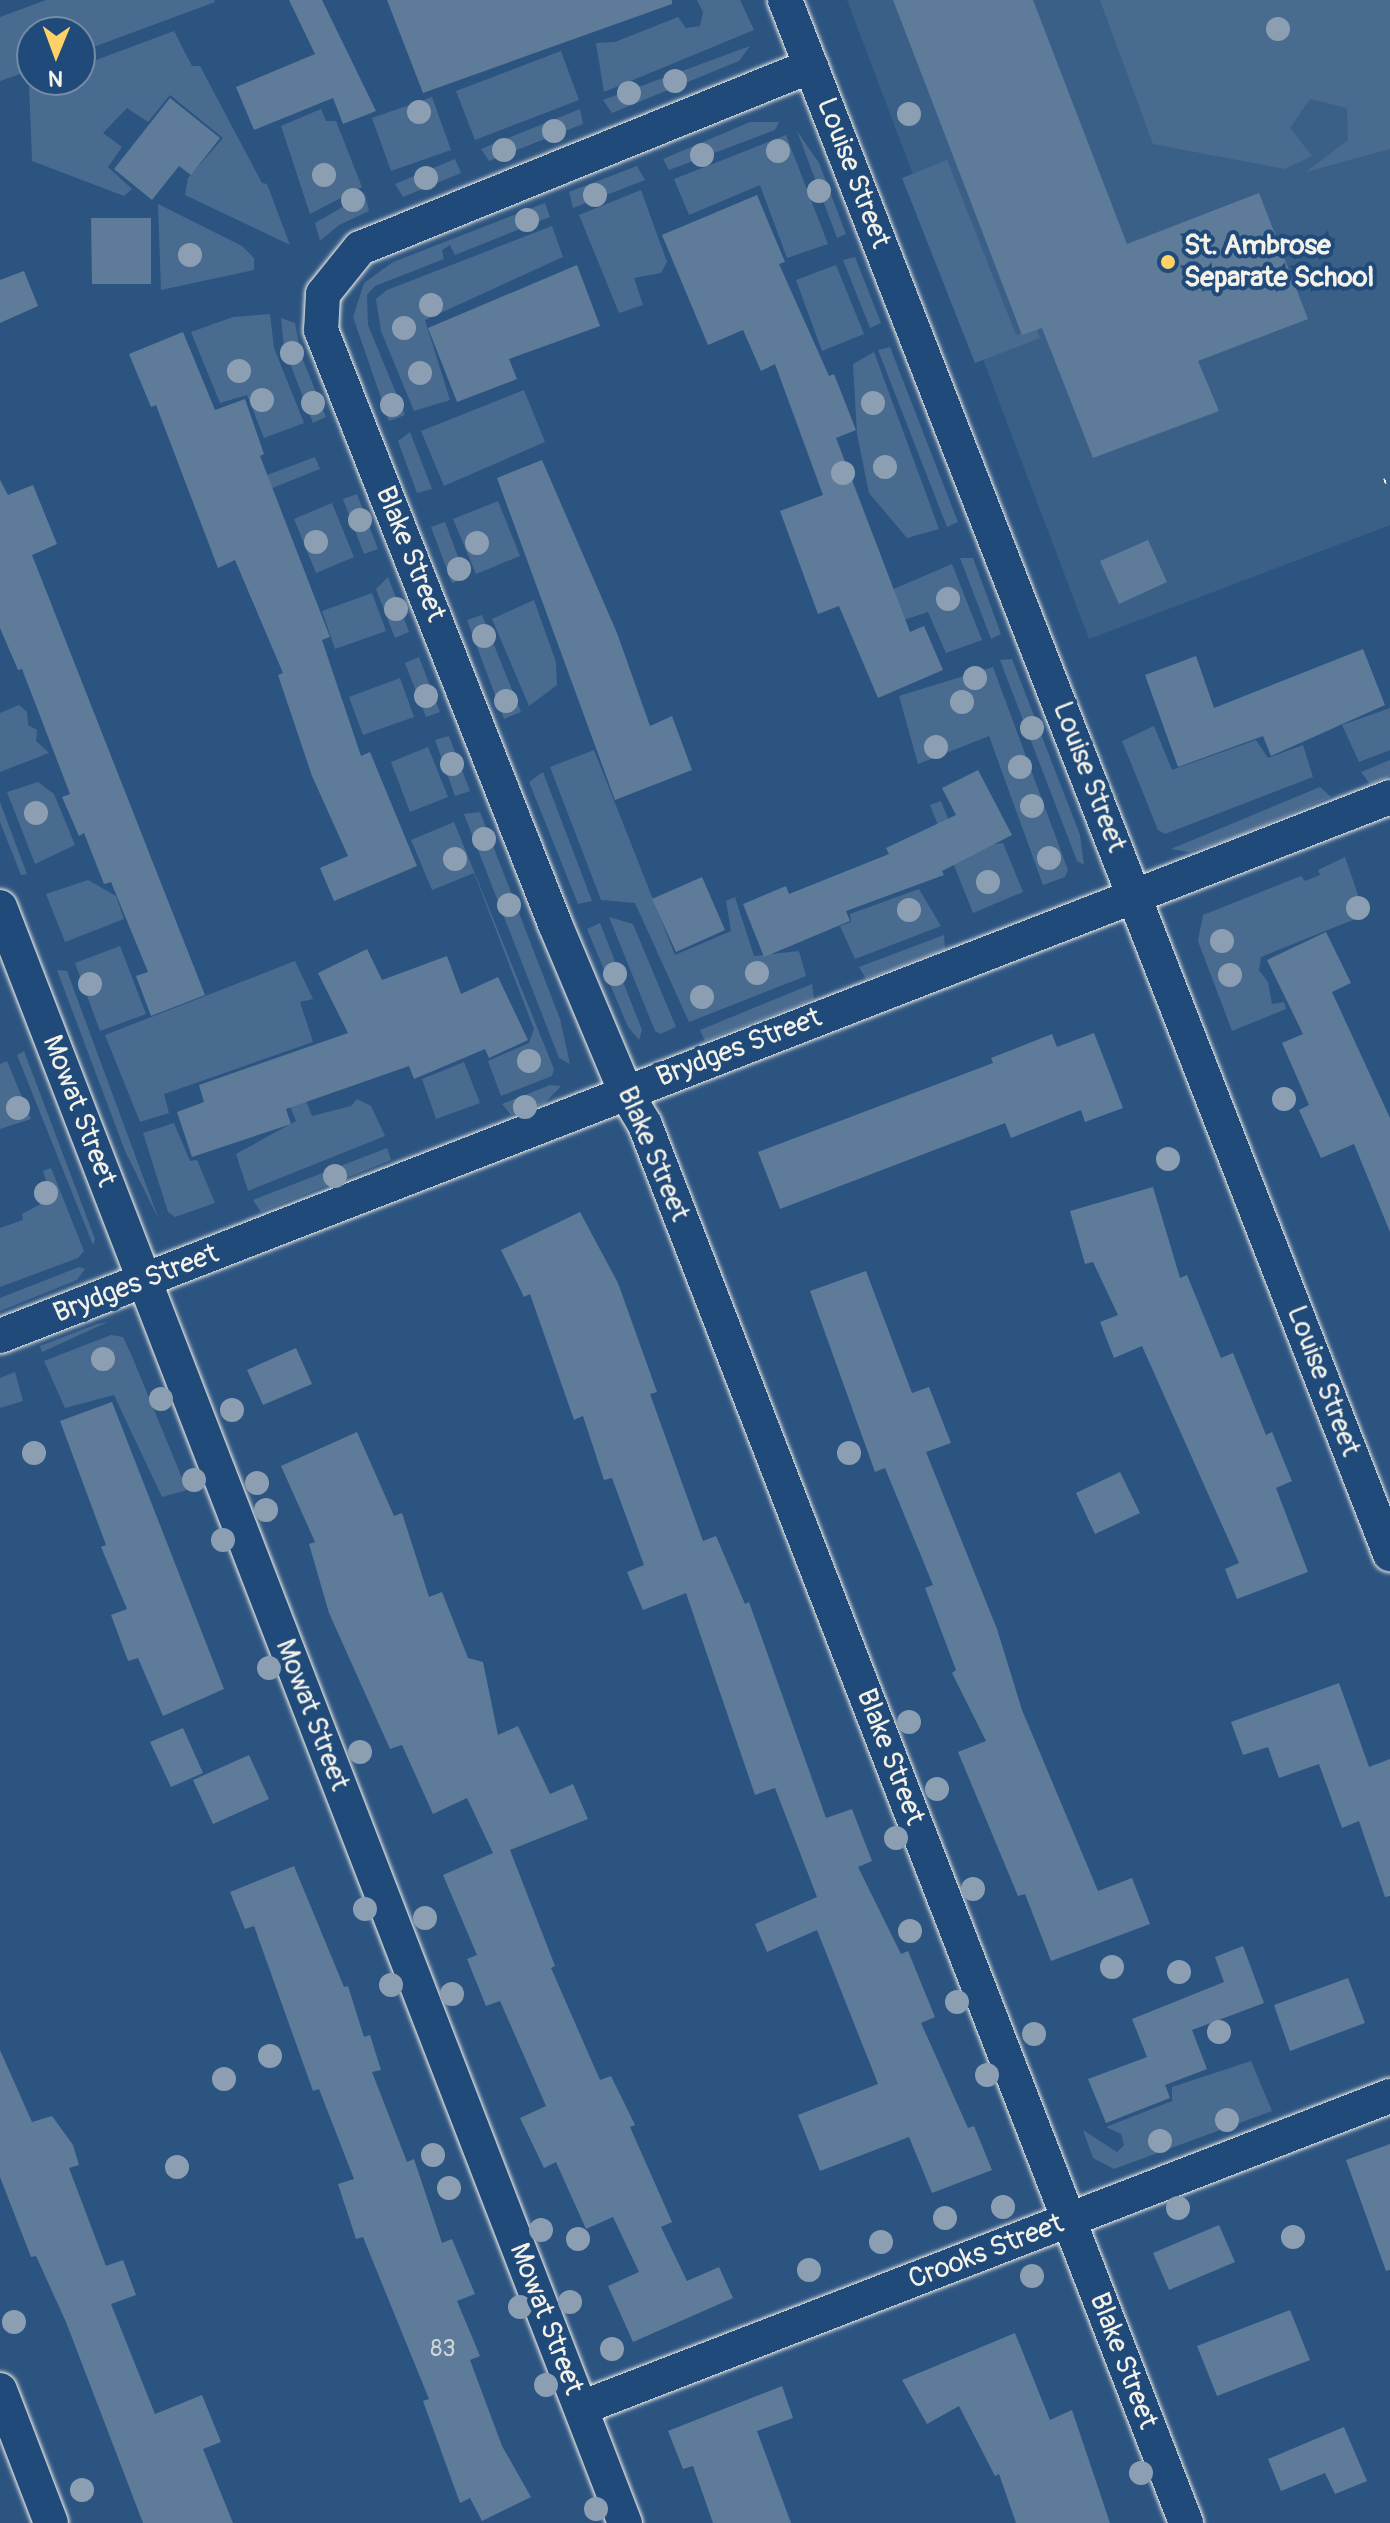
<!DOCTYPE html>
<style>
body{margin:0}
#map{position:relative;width:1390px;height:2523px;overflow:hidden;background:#2c5481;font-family:Pangolin,sans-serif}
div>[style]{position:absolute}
.built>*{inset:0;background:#3b6088}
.green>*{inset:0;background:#496b90}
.building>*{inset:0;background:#5e7b9a}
.path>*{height:5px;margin-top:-2.5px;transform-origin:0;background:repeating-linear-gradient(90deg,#f4f1e8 0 2px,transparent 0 8px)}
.roads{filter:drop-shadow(0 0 2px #f4f1e8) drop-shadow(0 0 2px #f4f1e8)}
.street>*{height:34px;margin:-17px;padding:0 17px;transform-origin:17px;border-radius:17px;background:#1f4a7a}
.trees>*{width:24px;height:24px;margin:-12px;border-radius:50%;background:#8c9fb2}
.dots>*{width:22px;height:22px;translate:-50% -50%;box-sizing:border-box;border:4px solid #1f4a7a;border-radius:50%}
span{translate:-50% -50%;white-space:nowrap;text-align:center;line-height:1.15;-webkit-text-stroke:8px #1f4a7a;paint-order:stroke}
.number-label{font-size:24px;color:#ced4d4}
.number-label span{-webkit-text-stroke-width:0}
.street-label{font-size:28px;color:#f4f1e8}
.poi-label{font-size:28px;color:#f4f1e8;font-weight:700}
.left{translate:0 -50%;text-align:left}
.north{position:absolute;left:16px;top:16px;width:80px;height:80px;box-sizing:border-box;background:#1f4a7a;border:2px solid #748da6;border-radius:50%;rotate:181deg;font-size:22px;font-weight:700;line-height:32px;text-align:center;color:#f4f1e8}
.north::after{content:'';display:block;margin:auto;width:28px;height:36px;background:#ffd166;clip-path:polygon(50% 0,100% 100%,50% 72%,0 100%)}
</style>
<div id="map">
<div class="built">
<i style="clip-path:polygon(847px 0,1390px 0,1390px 525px,1089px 639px)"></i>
</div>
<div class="green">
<i style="clip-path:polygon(46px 0,214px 0,215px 2px,80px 52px,80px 32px,32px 32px,32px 70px,0 81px,0 17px)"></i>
<i style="clip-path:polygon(697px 0,740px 0,754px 30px,604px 92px,596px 43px,615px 42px,678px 17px,686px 28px,700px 26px,703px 12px)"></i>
<i style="clip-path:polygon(1100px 0,1390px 0,1390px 149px,1306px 172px,1348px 140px,1347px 108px,1310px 99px,1290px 128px,1312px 156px,1285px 169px,1153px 144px)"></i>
<i style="clip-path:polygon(174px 31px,192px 66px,200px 66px,262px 183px,267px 184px,290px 245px,185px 195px,188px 178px,223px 138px,170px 95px,148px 122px,127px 108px,103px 133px,122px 147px,108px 167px,132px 189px,124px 196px,32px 161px,29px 84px,80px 80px,80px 66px)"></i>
<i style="clip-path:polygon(750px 46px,739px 61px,612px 113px,603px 100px)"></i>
<i style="clip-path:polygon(561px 51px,579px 100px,475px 140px,456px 91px)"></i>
<i style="clip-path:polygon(432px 97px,451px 150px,391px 171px,372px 118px)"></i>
<i style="clip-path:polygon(321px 109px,326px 121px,336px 121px,362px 187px,310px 214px,281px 126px)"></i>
<i style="clip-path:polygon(580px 109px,583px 124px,489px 161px,481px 149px)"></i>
<i style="clip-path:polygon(750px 122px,779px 122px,775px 130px,669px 170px,663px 159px)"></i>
<i style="clip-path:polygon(797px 131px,819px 163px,846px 234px,837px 238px)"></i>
<i style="clip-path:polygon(786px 135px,828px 244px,787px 258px,760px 185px,689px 215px,674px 179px)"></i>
<i style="clip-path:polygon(455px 159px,461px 173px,403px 197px,395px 184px)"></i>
<i style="clip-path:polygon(947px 160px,1016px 335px,1036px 328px,1040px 338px,975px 363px,902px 178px)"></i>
<i style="clip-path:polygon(637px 166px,645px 180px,573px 208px,569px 192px)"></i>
<i style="clip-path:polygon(641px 190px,667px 262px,661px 273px,634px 278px,643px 305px,619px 313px,579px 215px)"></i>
<i style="clip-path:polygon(365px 194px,369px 211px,339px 225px,320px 241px,315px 223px)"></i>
<i style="clip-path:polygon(545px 203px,550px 217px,455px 255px,450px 245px,442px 250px,444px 259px,375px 286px,367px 295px,368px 325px,405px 415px,389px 421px,353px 317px,364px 283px,393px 262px)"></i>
<i style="clip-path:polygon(158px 204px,242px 246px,254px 258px,254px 270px,161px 290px)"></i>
<i style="clip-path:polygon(552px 226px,563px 257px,425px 320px,450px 400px,414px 411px,381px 331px,376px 299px,387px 290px)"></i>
<i style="clip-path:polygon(855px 257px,881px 323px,870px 328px,843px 260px)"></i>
<i style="clip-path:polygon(836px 265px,864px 334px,822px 351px,796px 280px)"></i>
<i style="clip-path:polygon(270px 314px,274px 348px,304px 423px,264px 438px,247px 395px,220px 403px,191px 332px,233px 317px)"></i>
<i style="clip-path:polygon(281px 318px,295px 323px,301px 355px,326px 417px,313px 423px,284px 348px)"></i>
<i style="clip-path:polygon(890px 347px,958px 522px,947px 527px,878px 350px)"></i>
<i style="clip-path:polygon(874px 352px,939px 529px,907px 538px,869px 493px,857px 434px,853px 364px)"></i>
<i style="clip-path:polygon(524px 390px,545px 442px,444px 486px,421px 431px)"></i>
<i style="clip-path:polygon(410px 432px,432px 489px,417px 493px,398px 441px)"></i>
<i style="clip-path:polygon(315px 457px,320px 469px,237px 502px,233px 488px)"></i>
<i style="clip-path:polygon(357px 494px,378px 549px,364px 554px,343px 499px)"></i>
<i style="clip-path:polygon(498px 501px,520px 556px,476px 574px,453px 519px)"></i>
<i style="clip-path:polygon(332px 503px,354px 557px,316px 573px,294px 519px)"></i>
<i style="clip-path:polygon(445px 522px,466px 578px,452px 583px,431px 527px)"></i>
<i style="clip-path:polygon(960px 558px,973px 558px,1001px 634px,991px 639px)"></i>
<i style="clip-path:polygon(952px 564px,982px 640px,946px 653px,928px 612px,876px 629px,868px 600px)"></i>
<i style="clip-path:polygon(388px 577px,409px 632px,395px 638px,376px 589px)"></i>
<i style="clip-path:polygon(372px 593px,386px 631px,335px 649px,322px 611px)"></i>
<i style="clip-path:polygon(534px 600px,556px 662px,557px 685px,529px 706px,492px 619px)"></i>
<i style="clip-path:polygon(482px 615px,521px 712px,504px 719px,467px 620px)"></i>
<i style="clip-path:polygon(419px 657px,440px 712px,426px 717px,405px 663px)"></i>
<i style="clip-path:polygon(1012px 659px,1080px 835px,1084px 865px,1077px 861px,1000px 660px)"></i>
<i style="clip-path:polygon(993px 667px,1068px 870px,1065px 877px,1043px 885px,989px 736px,918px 764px,899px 696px)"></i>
<i style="clip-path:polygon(400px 678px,414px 717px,363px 735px,349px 697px)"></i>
<i style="clip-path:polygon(19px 705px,27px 712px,28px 725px,37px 730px,36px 741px,49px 753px,0 772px,0 713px)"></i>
<i style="clip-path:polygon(1390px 708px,1390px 750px,1359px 762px,1342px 725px)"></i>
<i style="clip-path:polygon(1154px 726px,1172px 770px,1256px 740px,1268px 758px,1303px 745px,1313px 777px,1165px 834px,1158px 830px,1122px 741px)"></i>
<i style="clip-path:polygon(449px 736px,470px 791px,455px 796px,435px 740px)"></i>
<i style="clip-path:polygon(428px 747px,448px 797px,410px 812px,391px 762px)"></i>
<i style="clip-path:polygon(594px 750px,675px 955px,731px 931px,726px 901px,735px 897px,754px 956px,799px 951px,806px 976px,689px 1022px,635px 903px,601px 900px,550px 767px)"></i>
<i style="clip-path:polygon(1390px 760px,1390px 776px,1370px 784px,1361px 772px)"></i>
<i style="clip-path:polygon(543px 772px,592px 901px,578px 904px,529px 782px)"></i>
<i style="clip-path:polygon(38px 782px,54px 794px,75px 845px,35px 864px,7px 792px)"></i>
<i style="clip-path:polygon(1320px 787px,1331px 797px,1226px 841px,1189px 852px,1171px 849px)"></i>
<i style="clip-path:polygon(941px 801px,960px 849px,1003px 843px,1023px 892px,973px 913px,930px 805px)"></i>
<i style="clip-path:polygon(0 802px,27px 874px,21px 875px,0 822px)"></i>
<i style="clip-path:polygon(480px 812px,560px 1019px,570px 1064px,559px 1058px,464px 814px)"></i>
<i style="clip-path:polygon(454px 822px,554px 1069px,552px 1076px,501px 1096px,488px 1061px,529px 1043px,534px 1029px,474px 873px,432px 890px,411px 840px)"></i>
<i style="clip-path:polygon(1345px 857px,1365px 915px,1261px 957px,1259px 970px,1268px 982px,1272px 1004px,1284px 1002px,1286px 1009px,1232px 1031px,1198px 941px,1203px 915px,1301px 876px,1305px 881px,1320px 875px,1318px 870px)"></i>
<i style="clip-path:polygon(88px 880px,116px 896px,124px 919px,65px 942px,46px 894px)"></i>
<i style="clip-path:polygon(919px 889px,941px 926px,855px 959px,840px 926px,851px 922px,850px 914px)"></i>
<i style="clip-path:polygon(609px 917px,633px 924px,676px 1027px,660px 1034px,655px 1031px)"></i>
<i style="clip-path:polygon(600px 923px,642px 1030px,639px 1040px,628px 1027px,587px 929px)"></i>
<i style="clip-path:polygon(944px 935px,945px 949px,866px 979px,859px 967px)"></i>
<i style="clip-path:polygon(120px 946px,146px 1014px,100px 1031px,75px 963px)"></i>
<i style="clip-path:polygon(295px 961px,313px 999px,300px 1002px,313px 1042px,164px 1094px,169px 1113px,140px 1122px,105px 1035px)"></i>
<i style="clip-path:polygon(57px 970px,67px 971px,159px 1220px,125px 1151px)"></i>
<i style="clip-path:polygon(812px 984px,814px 999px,705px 1041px,700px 1030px)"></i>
<i style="clip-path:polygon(24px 1051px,95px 1239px,93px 1245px,17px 1055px)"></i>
<i style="clip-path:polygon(7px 1061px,31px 1119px,0 1129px,0 1064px)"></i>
<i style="clip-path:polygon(464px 1062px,480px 1103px,436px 1119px,422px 1079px)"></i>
<i style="clip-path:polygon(293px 1067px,312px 1116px,351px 1106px,357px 1099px,371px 1106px,385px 1136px,248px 1191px,236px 1154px,296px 1121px,276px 1073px)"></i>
<i style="clip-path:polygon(550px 1085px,561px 1086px,545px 1103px,511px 1115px,502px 1104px)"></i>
<i style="clip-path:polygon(174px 1123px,190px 1161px,197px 1160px,215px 1203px,175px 1217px,168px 1212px,143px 1133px)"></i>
<i style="clip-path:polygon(387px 1148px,391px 1160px,261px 1212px,253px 1200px)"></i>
<i style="clip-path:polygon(51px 1168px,84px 1251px,78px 1258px,0 1287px,0 1228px,23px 1220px,22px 1214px,52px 1198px,43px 1171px)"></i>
<i style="clip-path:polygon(79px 1267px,85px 1269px,77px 1280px,0 1311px,0 1298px)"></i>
<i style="clip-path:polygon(108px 1322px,42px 1352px,40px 1346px,97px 1324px)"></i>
<i style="clip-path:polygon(111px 1335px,123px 1337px,131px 1354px,187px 1490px,162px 1497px,114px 1395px,65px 1408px,44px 1361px)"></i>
<i style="clip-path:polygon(15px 1372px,23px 1401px,0 1408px,0 1378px)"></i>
<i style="clip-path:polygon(1251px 2061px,1272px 2111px,1114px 2169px,1093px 2158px,1083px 2130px,1117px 2152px,1124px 2145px,1121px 2134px,1106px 2127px,1172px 2101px,1172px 2087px)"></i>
</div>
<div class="building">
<i style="clip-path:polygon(289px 0,322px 0,376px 111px,343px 124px,333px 98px,254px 130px,236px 87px,315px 54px)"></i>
<i style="clip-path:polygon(387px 0,672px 0,672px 4px,423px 93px)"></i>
<i style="clip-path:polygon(893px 0,1033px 0,1127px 244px,1259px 193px,1308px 319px,1198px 361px,1219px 411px,1093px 458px,1042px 328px,1022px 335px)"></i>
<i style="clip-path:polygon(170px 98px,220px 138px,191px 175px,179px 166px,152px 200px,114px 169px)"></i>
<i style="clip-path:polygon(757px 195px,785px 262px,779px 264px,829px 376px,834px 374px,856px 430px,836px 438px,910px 632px,924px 626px,943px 670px,878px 698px,839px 606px,818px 614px,780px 511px,823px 495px,775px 364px,761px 371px,743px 330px,708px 345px,662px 235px)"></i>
<i style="clip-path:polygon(91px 218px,151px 218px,151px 284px,92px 284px)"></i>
<i style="clip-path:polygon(577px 265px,600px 326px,509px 359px,517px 379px,457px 402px,428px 328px)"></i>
<i style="clip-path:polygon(24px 271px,38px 306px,0 323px,0 280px)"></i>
<i style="clip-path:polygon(183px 332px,215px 410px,245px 399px,264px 454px,260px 456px,330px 637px,322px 640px,361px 756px,370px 752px,417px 866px,334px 901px,320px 868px,348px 856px,312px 776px,278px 675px,283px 673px,235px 560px,218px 568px,156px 405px,151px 407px,129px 354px)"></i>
<i style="clip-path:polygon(542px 460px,617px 633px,650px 726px,672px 716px,692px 770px,615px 800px,497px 478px)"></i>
<i style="clip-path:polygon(0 480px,8px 495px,33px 485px,57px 544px,32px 555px,205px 995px,151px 1016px,136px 976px,148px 972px,111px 882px,104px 884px,84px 833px,79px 836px,62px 797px,70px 794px,22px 669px,18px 670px,0 628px)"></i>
<i style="clip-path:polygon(1148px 540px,1167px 582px,1119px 604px,1100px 561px)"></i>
<i style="clip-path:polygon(1363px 649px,1385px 705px,1271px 756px,1263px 736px,1178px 767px,1145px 675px,1196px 656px,1214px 708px)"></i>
<i style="clip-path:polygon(978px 770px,1012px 835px,942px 871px,944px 875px,846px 911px,850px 921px,764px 957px,743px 904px,786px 886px,789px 894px,889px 854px,886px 848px,956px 815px,942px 788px)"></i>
<i style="clip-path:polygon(702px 877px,725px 930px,676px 952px,652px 899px)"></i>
<i style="clip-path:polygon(1326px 932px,1351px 983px,1332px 992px,1390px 1118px,1390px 1232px,1354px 1144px,1321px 1158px,1299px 1110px,1309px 1105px,1282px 1043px,1303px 1034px,1267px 960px)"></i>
<i style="clip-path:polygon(367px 949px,382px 980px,447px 956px,461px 994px,498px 977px,528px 1040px,489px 1058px,485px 1049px,414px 1079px,409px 1066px,286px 1109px,291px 1124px,192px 1157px,177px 1112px,204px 1102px,199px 1085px,348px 1033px,318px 973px)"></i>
<i style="clip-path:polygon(1094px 1033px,1123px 1108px,1085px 1122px,1081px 1110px,1011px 1138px,1005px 1123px,780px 1209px,758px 1152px,993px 1063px,991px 1058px,1052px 1034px,1057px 1047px)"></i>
<i style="clip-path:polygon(1153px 1187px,1180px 1278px,1187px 1275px,1221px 1358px,1233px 1353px,1266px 1435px,1272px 1432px,1292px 1481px,1276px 1488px,1308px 1572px,1237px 1599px,1225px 1569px,1239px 1563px,1142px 1346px,1114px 1358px,1100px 1322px,1118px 1315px,1093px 1262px,1085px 1264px,1070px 1211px)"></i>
<i style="clip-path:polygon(580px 1212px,618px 1283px,657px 1392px,650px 1394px,703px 1541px,716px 1536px,745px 1604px,749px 1602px,826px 1818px,852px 1809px,872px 1861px,858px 1867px,901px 1954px,908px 1951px,935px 2017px,921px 2023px,968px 2128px,974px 2126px,992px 2170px,932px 2193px,909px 2137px,820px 2171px,798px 2115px,878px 2084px,817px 1930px,767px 1952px,755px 1924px,817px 1897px,775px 1788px,755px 1795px,686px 1593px,643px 1610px,627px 1572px,644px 1565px,612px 1478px,604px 1480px,583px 1416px,574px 1420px,530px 1294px,524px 1297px,501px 1250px)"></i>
<i style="clip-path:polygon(866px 1271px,912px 1393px,929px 1387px,951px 1443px,926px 1452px,997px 1629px,1022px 1710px,1098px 1891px,1132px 1878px,1150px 1924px,1051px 1961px,1025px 1894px,1018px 1896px,958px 1752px,986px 1741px,952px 1673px,956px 1670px,925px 1588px,933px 1585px,885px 1468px,875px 1472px,810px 1291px)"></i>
<i style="clip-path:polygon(296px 1348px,312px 1384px,263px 1405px,247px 1370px)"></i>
<i style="clip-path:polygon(112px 1402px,224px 1689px,163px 1716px,138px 1658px,128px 1661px,111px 1615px,127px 1609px,101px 1547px,106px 1545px,60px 1421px)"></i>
<i style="clip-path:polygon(357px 1432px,394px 1516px,402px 1513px,429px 1597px,442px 1592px,468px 1658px,483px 1662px,498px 1735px,518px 1726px,550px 1794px,573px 1784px,588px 1819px,510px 1850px,555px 1966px,551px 1968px,600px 2080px,611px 2076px,635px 2125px,630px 2127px,672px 2222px,661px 2227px,687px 2281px,719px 2267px,733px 2298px,633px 2342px,608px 2286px,639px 2272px,613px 2217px,586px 2229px,556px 2162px,544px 2168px,520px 2118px,546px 2106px,500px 2001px,486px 2006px,467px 1959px,477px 1955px,443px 1875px,493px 1853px,467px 1798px,433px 1814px,402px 1745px,390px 1749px,329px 1613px,309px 1544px,315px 1542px,281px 1466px)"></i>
<i style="clip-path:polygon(1120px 1472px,1140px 1513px,1095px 1534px,1076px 1493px)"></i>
<i style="clip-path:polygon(1339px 1683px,1369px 1767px,1390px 1759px,1390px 1896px,1385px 1897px,1359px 1821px,1342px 1828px,1319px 1764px,1279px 1778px,1268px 1747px,1243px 1755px,1231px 1722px)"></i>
<i style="clip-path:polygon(183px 1728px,203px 1773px,171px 1787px,150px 1742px)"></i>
<i style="clip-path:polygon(249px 1755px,269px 1799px,213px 1824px,193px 1780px)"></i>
<i style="clip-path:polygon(294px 1866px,344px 1987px,348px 1986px,364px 2037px,370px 2035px,381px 2070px,372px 2072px,407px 2162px,414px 2159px,442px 2243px,452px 2239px,475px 2294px,457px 2301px,480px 2356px,470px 2360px,502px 2446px,531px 2497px,482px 2521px,470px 2498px,460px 2503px,423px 2401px,429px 2399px,363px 2237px,356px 2239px,338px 2184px,354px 2179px,319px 2089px,313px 2091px,254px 1926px,245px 1929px,230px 1892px)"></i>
<i style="clip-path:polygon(1243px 1946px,1264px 2003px,1192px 2030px,1207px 2069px,1165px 2085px,1170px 2098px,1106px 2123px,1088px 2079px,1147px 2057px,1132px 2019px,1224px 1982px,1215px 1957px)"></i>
<i style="clip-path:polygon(1348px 1978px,1365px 2023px,1290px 2051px,1274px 2005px)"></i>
<i style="clip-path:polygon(0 2050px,32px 2122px,52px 2116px,73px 2145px,79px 2165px,69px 2168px,106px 2266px,123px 2260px,136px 2295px,111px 2304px,155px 2414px,202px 2395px,221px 2442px,203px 2449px,233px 2523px,143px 2523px,66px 2322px,36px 2256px,31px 2257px,0 2177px)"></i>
<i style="clip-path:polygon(1390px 2144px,1390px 2270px,1386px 2271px,1346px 2160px)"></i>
<i style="clip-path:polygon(1219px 2225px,1235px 2262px,1169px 2290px,1153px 2253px)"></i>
<i style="clip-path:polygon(1290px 2310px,1310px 2360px,1217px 2396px,1197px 2346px)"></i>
<i style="clip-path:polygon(1015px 2333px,1050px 2420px,1072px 2410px,1110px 2523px,1016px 2523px,999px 2474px,995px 2476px,959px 2406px,927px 2424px,902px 2380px)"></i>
<i style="clip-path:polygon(782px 2386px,793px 2418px,757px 2431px,791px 2523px,713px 2523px,693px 2466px,683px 2469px,668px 2431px)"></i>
<i style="clip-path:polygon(1344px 2427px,1367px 2481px,1335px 2494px,1325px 2473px,1281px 2491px,1268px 2459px)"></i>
</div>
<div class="path">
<i style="left:1384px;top:481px;width:6px;rotate:-18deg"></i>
</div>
<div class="roads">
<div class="street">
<i style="left:785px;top:0;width:1668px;rotate:68.73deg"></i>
<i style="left:811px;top:66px;width:486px;rotate:158deg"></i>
<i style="left:360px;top:248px;width:59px;rotate:128.8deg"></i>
<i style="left:323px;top:294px;width:36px;rotate:93deg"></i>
<i style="left:321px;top:330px;width:638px;rotate:68.5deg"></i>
<i style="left:555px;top:924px;width:183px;rotate:67.2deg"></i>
<i style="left:626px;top:1093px;width:37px;rotate:59deg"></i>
<i style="left:645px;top:1125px;width:1499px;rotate:68.84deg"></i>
<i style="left:0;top:907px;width:1733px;rotate:68.86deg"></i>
<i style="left:0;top:1336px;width:1491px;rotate:-21.19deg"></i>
<i style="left:0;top:2390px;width:142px;rotate:69deg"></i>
<i style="left:581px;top:2408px;width:867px;rotate:-21.09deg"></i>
</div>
</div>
<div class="trees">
<i style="left:1278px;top:29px"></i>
<i style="left:675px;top:81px"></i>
<i style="left:629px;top:93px"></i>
<i style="left:419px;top:112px"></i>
<i style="left:909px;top:114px"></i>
<i style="left:554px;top:131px"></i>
<i style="left:504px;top:150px"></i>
<i style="left:778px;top:151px"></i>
<i style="left:702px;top:155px"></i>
<i style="left:324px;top:175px"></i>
<i style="left:426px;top:178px"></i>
<i style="left:819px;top:191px"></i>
<i style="left:595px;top:195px"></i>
<i style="left:353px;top:200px"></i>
<i style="left:527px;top:220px"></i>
<i style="left:190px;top:255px"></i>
<i style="left:431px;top:305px"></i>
<i style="left:404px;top:328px"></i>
<i style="left:292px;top:353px"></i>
<i style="left:239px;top:371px"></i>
<i style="left:420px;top:373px"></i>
<i style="left:262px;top:400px"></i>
<i style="left:313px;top:403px"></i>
<i style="left:873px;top:403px"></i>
<i style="left:392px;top:405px"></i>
<i style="left:885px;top:467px"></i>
<i style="left:843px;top:473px"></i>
<i style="left:360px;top:520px"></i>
<i style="left:316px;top:542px"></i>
<i style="left:477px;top:543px"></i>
<i style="left:459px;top:569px"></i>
<i style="left:948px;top:599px"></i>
<i style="left:396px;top:609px"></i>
<i style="left:484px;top:636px"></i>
<i style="left:975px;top:678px"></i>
<i style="left:426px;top:696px"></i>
<i style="left:506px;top:701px"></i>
<i style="left:962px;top:702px"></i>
<i style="left:1032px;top:728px"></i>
<i style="left:936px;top:747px"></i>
<i style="left:452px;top:764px"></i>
<i style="left:1020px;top:767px"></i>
<i style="left:1032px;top:806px"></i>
<i style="left:36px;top:813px"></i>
<i style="left:484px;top:839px"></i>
<i style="left:1049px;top:858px"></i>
<i style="left:455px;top:859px"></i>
<i style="left:988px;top:882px"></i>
<i style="left:509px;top:905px"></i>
<i style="left:1358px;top:908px"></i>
<i style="left:909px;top:910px"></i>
<i style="left:1222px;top:941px"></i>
<i style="left:757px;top:973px"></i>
<i style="left:615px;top:974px"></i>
<i style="left:1230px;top:975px"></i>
<i style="left:90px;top:984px"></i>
<i style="left:702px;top:997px"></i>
<i style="left:529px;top:1061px"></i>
<i style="left:1284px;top:1099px"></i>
<i style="left:525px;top:1107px"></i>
<i style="left:18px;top:1108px"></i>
<i style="left:1168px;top:1159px"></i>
<i style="left:335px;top:1176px"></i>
<i style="left:46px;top:1193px"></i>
<i style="left:103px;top:1359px"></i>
<i style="left:161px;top:1399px"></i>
<i style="left:232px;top:1410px"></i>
<i style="left:34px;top:1453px"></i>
<i style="left:849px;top:1453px"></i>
<i style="left:194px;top:1480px"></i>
<i style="left:257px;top:1483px"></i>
<i style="left:266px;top:1510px"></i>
<i style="left:223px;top:1540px"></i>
<i style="left:269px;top:1668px"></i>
<i style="left:909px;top:1722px"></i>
<i style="left:360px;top:1752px"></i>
<i style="left:937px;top:1789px"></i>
<i style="left:896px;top:1838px"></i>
<i style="left:973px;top:1889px"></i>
<i style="left:365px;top:1909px"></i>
<i style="left:425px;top:1918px"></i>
<i style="left:910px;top:1931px"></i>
<i style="left:1112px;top:1967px"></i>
<i style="left:1179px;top:1972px"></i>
<i style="left:391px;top:1985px"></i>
<i style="left:452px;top:1994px"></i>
<i style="left:957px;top:2002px"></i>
<i style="left:1219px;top:2032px"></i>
<i style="left:1034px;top:2034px"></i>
<i style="left:270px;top:2056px"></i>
<i style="left:987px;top:2075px"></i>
<i style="left:224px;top:2079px"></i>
<i style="left:1227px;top:2120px"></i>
<i style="left:1160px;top:2141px"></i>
<i style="left:433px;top:2155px"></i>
<i style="left:177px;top:2167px"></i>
<i style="left:449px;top:2188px"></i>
<i style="left:1003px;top:2207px"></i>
<i style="left:1178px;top:2208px"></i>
<i style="left:945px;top:2218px"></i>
<i style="left:541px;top:2230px"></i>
<i style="left:1293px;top:2237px"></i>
<i style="left:578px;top:2239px"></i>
<i style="left:881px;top:2242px"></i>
<i style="left:809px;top:2270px"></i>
<i style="left:1032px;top:2276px"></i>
<i style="left:570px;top:2302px"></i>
<i style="left:520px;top:2307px"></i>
<i style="left:14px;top:2322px"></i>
<i style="left:612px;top:2349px"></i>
<i style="left:546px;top:2385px"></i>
<i style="left:1141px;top:2473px"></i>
<i style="left:82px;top:2490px"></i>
<i style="left:596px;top:2509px"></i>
</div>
<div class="dots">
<i style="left:1168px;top:262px;background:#ffd166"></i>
</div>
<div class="number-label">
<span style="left:443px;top:2349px">83</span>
</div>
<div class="street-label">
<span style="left:853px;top:173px;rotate:69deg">Louise Street</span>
<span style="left:410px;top:554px;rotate:68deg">Blake Street</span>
<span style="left:1089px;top:777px;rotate:69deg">Louise Street</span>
<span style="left:739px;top:1048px;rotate:-21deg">Brydges Street</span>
<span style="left:79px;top:1111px;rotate:69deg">Mowat Street</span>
<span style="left:653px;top:1154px;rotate:67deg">Blake Street</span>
<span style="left:136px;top:1284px;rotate:-21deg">Brydges Street</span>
<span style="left:1323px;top:1381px;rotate:69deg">Louise Street</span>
<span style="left:312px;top:1715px;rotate:69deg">Mowat Street</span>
<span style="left:890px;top:1757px;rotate:69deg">Blake Street</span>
<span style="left:986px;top:2252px;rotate:-21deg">Crooks Street</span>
<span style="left:546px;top:2319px;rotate:69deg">Mowat Street</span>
<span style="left:1123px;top:2361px;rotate:69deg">Blake Street</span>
</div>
<div class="poi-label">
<span class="left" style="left:1184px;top:262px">St. Ambrose<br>Separate School</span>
</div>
<div class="north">N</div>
</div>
